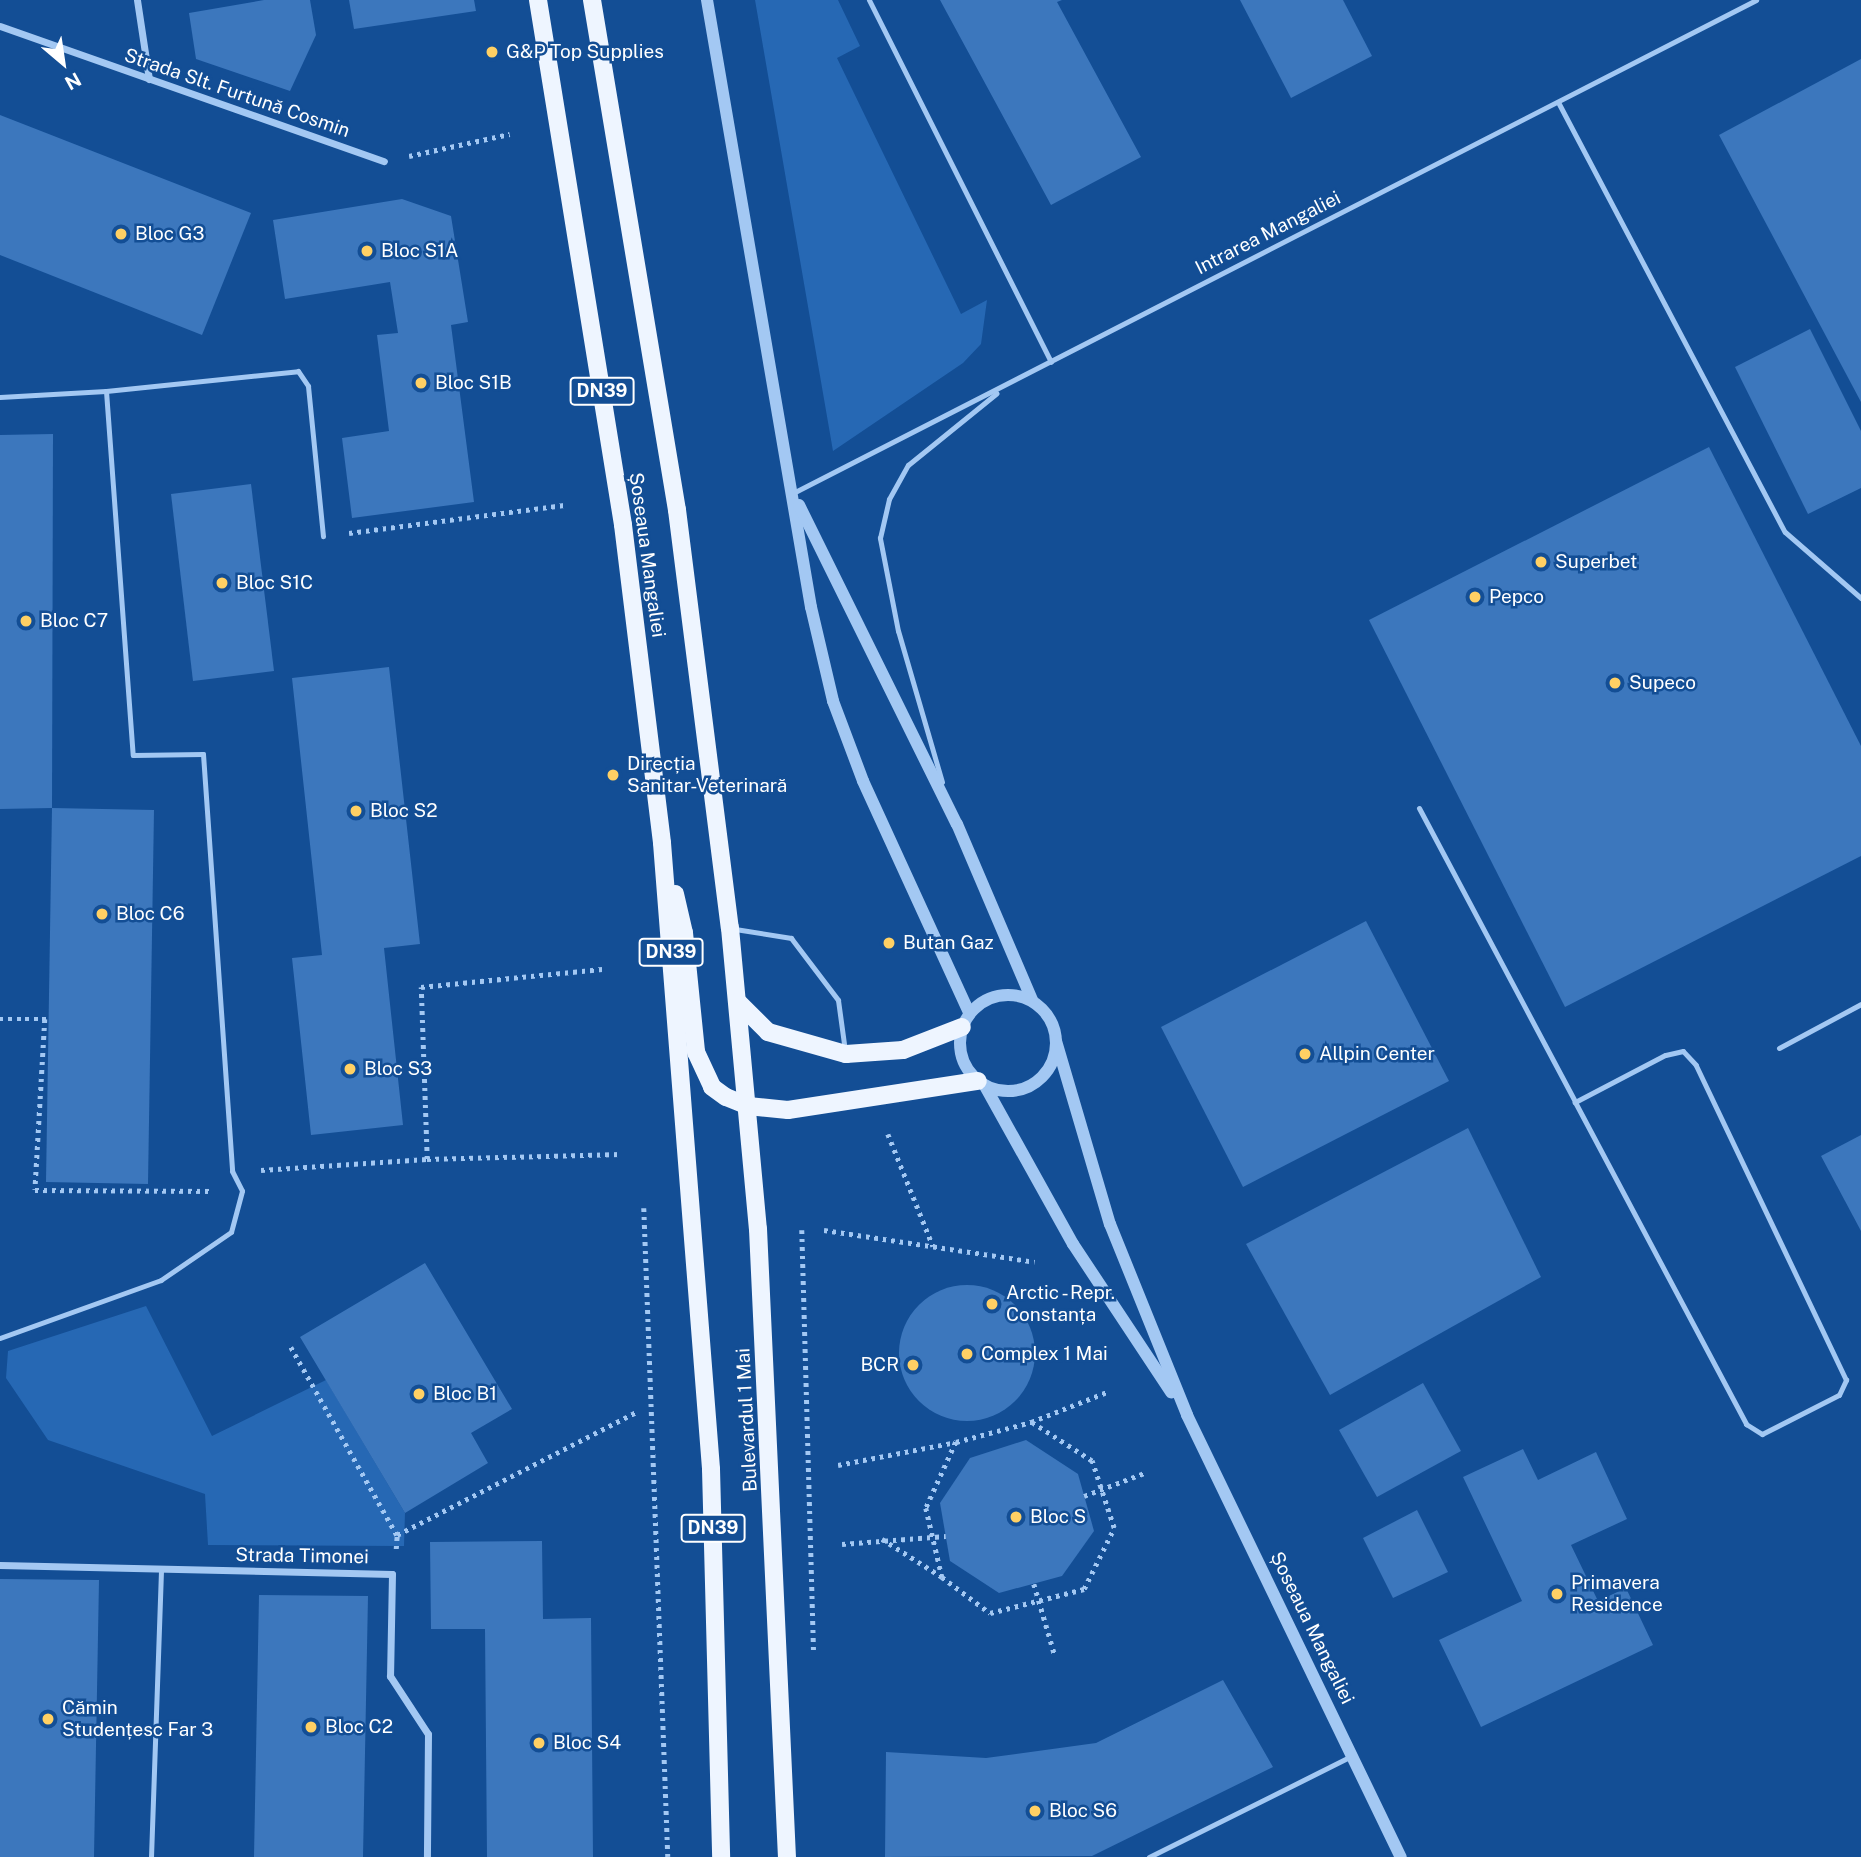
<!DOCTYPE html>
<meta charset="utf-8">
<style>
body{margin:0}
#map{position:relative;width:1861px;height:1857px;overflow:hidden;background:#134e95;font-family:"Public Sans",sans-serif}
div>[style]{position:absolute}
.green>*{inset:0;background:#2668b4}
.building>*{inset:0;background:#3c77bd}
.round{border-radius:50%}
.path>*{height:4.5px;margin-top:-2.25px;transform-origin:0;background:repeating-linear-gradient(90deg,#a3c8f3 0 3.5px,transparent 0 8.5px)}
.service>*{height:5px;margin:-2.5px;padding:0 2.5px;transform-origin:2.5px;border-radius:2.5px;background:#a3c8f3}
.minor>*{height:7px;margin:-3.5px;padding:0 3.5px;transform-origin:3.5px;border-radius:3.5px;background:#a3c8f3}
.tertiary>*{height:12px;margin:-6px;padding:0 6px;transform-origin:6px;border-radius:6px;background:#a3c8f3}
.tertiary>.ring{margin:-6px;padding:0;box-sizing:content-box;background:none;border:12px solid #a3c8f3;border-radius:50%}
.primary>*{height:18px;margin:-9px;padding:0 9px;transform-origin:9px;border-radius:9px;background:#eef5ff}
.dots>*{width:19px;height:19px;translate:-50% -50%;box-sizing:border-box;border:4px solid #134e95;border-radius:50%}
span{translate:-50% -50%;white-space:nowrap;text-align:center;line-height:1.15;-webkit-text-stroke:5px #134e95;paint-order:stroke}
.shield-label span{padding:2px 5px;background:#134e95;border:2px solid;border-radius:5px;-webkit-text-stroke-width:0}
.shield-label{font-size:18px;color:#fff;font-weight:700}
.poi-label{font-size:19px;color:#fff}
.left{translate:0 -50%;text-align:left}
.right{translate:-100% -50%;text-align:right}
.street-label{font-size:19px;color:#fff}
.north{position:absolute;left:28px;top:28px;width:70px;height:70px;-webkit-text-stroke:5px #134e95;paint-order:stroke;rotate:151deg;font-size:19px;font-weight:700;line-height:28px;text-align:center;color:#fff}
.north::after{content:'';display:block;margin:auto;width:24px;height:32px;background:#fff;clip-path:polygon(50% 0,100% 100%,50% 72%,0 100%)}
</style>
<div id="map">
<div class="green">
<i style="clip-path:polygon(755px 0,838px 0,860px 46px,837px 58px,961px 314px,987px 300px,981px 344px,963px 363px,833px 451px)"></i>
<i style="clip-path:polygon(146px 1306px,212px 1436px,326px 1380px,405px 1513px,404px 1546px,208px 1545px,205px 1494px,48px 1440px,6px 1378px,8px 1351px)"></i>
</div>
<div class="building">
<i style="clip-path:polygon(264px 0,310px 0,316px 35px,290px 91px,196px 59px,189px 13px)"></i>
<i style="clip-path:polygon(349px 0,474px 0,476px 11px,354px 29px)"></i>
<i style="clip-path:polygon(940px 0,1062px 0,1057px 2px,1141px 157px,1051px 205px)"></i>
<i style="clip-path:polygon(1240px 0,1343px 0,1372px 56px,1291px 98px)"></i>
<i style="clip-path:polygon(1861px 59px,1861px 402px,1719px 135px)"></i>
<i style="clip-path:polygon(0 115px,251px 213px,202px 335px,0 255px)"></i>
<i style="clip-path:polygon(402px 199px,451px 216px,468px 322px,451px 325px,474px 502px,352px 518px,342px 438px,389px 431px,377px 335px,398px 333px,390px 282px,285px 299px,273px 220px)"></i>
<i style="clip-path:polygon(1810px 329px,1861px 431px,1861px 488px,1808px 514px,1735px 367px)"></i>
<i style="clip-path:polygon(53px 434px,52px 808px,0 809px,0 435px)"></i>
<i style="clip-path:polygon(1709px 447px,1861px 746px,1861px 856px,1565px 1007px,1369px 620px)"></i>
<i style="clip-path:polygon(251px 484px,274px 671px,193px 681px,171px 494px)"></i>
<i style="clip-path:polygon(389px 667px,420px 944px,384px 948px,403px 1125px,311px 1135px,292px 958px,322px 955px,292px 678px)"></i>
<i style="clip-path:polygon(52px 808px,154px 810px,148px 1184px,46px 1182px)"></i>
<i style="clip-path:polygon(1366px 921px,1449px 1081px,1243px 1187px,1161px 1027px)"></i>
<i style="clip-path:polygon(1468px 1128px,1541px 1277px,1330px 1395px,1246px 1244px)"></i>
<i style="clip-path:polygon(1861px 1135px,1861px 1231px,1821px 1156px)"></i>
<i style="clip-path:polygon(425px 1263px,512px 1409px,471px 1433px,488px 1463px,405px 1513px,300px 1337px)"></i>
<i class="round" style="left:899px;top:1285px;width:136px;height:136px"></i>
<i style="clip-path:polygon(1423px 1383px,1461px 1451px,1377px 1497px,1339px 1430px)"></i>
<i style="clip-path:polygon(1026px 1440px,1078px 1474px,1094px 1531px,1062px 1576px,999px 1593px,950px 1561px,940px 1503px,970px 1458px)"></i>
<i style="clip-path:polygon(1523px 1449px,1538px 1480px,1596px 1452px,1627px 1519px,1571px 1545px,1598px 1601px,1626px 1588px,1653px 1645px,1481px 1727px,1439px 1640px,1522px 1601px,1463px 1477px)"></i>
<i style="clip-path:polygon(1417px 1510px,1448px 1572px,1393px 1598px,1363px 1538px)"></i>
<i style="clip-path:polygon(542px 1541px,543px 1619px,591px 1618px,593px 1857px,487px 1857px,485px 1629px,431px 1629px,430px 1542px)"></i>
<i style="clip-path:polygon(0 1579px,99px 1580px,94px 1857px,0 1857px)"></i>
<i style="clip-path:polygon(259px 1595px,368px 1596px,363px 1857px,254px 1857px)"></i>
<i style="clip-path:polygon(1223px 1680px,1273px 1767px,1092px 1856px,885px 1857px,886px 1752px,986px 1758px,1096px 1743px)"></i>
</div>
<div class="path">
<i style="left:409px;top:156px;width:103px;rotate:-12.3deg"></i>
<i style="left:349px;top:533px;width:219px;rotate:-7.4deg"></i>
<i style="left:0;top:1019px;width:49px"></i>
<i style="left:45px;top:1019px;width:171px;rotate:93.3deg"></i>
<i style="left:35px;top:1190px;width:178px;rotate:0.3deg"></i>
<i style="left:888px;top:1134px;width:121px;rotate:68.1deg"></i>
<i style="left:427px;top:1159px;width:194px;rotate:-1.5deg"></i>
<i style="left:261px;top:1170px;width:166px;rotate:-3.8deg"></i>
<i style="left:427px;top:1159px;width:172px;rotate:-92deg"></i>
<i style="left:421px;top:987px;width:182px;rotate:-5.7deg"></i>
<i style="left:644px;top:1208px;width:649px;rotate:87.88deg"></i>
<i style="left:802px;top:1230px;width:420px;rotate:88.4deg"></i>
<i style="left:824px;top:1230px;width:213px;rotate:8.6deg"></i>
<i style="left:291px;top:1347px;width:216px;rotate:60.6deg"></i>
<i style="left:956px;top:1442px;width:72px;rotate:114.4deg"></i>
<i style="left:926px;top:1508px;width:71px;rotate:76.9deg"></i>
<i style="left:942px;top:1577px;width:60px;rotate:36.9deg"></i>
<i style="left:990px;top:1613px;width:97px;rotate:-14.3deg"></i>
<i style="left:1084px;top:1589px;width:68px;rotate:-63.8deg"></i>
<i style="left:1114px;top:1528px;width:71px;rotate:-108.2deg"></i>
<i style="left:1092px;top:1461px;width:72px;rotate:-147.4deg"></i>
<i style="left:838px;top:1465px;width:120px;rotate:-11deg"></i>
<i style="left:956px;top:1442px;width:78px;rotate:-14.9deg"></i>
<i style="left:1031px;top:1422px;width:82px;rotate:-21.5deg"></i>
<i style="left:1084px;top:1496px;width:67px;rotate:-20.9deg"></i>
<i style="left:882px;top:1539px;width:71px;rotate:32.3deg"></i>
<i style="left:842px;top:1544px;width:104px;rotate:-4.4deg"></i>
<i style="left:396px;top:1549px;width:14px;rotate:-86deg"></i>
<i style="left:397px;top:1535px;width:269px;rotate:-27.2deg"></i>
<i style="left:1034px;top:1584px;width:75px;rotate:73.7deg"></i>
</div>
<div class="service">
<i style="left:869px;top:0;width:405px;rotate:63.3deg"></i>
<i style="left:1558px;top:102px;width:486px;rotate:62.2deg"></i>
<i style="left:1785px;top:532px;width:101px;rotate:41deg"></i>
<i style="left:106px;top:391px;width:193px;rotate:-5.9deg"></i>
<i style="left:298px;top:371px;width:18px;rotate:56deg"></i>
<i style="left:308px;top:386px;width:151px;rotate:84.3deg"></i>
<i style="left:0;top:397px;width:106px;rotate:-3.2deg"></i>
<i style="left:106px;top:391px;width:365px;rotate:85.8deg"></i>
<i style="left:133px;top:755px;width:70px;rotate:-0.8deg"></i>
<i style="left:203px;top:754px;width:418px;rotate:86deg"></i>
<i style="left:232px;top:1171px;width:22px;rotate:63deg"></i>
<i style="left:242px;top:1191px;width:42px;rotate:105deg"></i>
<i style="left:231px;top:1232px;width:85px;rotate:145.6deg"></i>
<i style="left:161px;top:1280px;width:171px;rotate:160.2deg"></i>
<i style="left:793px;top:493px;width:1082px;rotate:-27.11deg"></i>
<i style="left:942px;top:782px;width:157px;rotate:-106.2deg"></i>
<i style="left:898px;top:631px;width:95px;rotate:-101deg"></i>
<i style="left:880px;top:538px;width:40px;rotate:-77deg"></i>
<i style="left:889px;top:499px;width:39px;rotate:-61deg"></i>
<i style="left:908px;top:465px;width:114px;rotate:-39deg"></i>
<i style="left:1419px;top:808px;width:333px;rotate:62deg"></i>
<i style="left:1575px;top:1102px;width:365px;rotate:62deg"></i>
<i style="left:1746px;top:1424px;width:19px;rotate:32deg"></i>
<i style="left:1762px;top:1434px;width:86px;rotate:-26.9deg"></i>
<i style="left:1839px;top:1395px;width:17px;rotate:-65deg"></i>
<i style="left:1846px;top:1380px;width:349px;rotate:-115.5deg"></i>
<i style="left:1696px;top:1065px;width:19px;rotate:-133deg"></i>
<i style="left:1683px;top:1051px;width:18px;rotate:167deg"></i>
<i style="left:1665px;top:1055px;width:102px;rotate:152.4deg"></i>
<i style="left:735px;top:929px;width:57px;rotate:9.1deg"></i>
<i style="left:791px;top:938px;width:78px;rotate:52.8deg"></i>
<i style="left:838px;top:1000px;width:51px;rotate:82.2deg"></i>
<i style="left:1779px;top:1048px;width:93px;rotate:-28.2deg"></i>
<i style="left:151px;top:1857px;width:288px;rotate:-88deg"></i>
<i style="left:1149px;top:1857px;width:225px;rotate:-26.5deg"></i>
</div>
<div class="minor">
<i style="left:137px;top:0;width:80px;rotate:81.4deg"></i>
<i style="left:0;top:26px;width:407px;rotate:19.4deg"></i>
<i style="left:0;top:1565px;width:392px;rotate:1.3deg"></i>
<i style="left:392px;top:1574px;width:102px;rotate:91.1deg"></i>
<i style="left:390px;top:1676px;width:69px;rotate:56.8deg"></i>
<i style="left:428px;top:1734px;width:123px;rotate:90.5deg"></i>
</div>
<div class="tertiary">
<i style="left:707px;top:0;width:616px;rotate:80.28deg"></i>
<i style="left:811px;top:607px;width:97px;rotate:76.8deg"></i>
<i style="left:833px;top:701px;width:85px;rotate:69.4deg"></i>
<i style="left:863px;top:781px;width:255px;rotate:65.4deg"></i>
<i style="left:799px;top:505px;width:356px;rotate:63.7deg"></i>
<i style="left:957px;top:824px;width:191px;rotate:66.9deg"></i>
<i class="ring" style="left:960px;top:995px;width:84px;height:84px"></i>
<i style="left:1056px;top:1041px;width:191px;rotate:73.6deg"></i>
<i style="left:1110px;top:1224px;width:206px;rotate:68deg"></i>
<i style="left:1187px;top:1415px;width:491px;rotate:64.2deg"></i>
<i style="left:985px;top:1086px;width:181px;rotate:60.9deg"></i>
<i style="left:1073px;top:1244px;width:178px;rotate:56.5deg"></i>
</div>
<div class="primary">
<i style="left:538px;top:0;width:532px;rotate:80.8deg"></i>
<i style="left:623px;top:525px;width:320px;rotate:83deg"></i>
<i style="left:662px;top:843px;width:628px;rotate:85.52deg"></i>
<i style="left:711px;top:1469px;width:388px;rotate:88.5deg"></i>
<i style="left:592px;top:0;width:517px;rotate:80.54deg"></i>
<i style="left:677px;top:510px;width:421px;rotate:82.8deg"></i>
<i style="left:730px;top:928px;width:302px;rotate:84.7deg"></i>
<i style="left:758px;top:1229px;width:629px;rotate:87.36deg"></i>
<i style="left:675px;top:894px;width:40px;rotate:77deg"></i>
<i style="left:684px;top:933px;width:120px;rotate:84.2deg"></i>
<i style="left:696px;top:1052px;width:38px;rotate:65deg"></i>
<i style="left:712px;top:1087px;width:17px;rotate:36deg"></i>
<i style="left:726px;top:1097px;width:24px;rotate:22deg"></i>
<i style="left:748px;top:1106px;width:40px;rotate:5.7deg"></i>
<i style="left:788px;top:1110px;width:192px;rotate:-8.7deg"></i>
<i style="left:738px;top:1002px;width:42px;rotate:45deg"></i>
<i style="left:768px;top:1032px;width:81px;rotate:15.8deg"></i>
<i style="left:846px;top:1054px;width:57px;rotate:-4deg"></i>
<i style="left:903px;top:1050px;width:63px;rotate:-21.3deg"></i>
</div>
<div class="dots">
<i style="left:492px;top:52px;background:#ffd064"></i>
<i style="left:121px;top:234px;background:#ffd064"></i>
<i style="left:367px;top:251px;background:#ffd064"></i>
<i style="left:421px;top:383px;background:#ffd064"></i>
<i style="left:1541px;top:562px;background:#ffd064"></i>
<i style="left:222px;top:583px;background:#ffd064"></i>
<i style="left:1475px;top:597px;background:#ffd064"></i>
<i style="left:26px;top:621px;background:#ffd064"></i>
<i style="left:1615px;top:683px;background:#ffd064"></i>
<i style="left:613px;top:775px;background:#ffd064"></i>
<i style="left:356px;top:811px;background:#ffd064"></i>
<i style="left:102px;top:914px;background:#ffd064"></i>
<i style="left:889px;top:943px;background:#ffd064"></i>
<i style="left:1305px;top:1054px;background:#ffd064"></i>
<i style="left:350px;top:1069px;background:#ffd064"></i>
<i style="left:992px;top:1304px;background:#ffd064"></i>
<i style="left:967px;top:1354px;background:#ffd064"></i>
<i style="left:913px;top:1365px;background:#ffd064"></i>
<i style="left:419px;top:1394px;background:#ffd064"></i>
<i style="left:1016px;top:1517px;background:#ffd064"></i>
<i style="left:1557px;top:1594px;background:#ffd064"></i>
<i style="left:48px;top:1719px;background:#ffd064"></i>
<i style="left:311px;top:1727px;background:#ffd064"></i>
<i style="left:539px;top:1743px;background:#ffd064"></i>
<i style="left:1035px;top:1811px;background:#ffd064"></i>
</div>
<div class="shield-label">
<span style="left:602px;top:391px">DN39</span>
<span style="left:671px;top:952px">DN39</span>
<span style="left:713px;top:1528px">DN39</span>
</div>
<div class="poi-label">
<span class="left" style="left:506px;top:52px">G&amp;P Top Supplies</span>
<span class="left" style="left:135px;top:234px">Bloc G3</span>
<span class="left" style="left:381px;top:251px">Bloc S1A</span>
<span class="left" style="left:435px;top:383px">Bloc S1B</span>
<span class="left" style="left:1555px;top:562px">Superbet</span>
<span class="left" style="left:236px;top:583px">Bloc S1C</span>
<span class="left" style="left:1489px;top:597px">Pepco</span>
<span class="left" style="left:40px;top:621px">Bloc C7</span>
<span class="left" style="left:1629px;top:683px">Supeco</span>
<span class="left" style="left:627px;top:775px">Direcția<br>Sanitar-Veterinară</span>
<span class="left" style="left:370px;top:811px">Bloc S2</span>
<span class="left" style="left:116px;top:914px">Bloc C6</span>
<span class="left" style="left:903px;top:943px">Butan Gaz</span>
<span class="left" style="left:1319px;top:1054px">Allpin Center</span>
<span class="left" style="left:364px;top:1069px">Bloc S3</span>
<span class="left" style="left:1006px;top:1304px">Arctic - Repr.<br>Constanța</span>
<span class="left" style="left:981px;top:1354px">Complex 1 Mai</span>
<span class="right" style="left:899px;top:1365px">BCR</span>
<span class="left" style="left:433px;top:1394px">Bloc B1</span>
<span class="left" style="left:1030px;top:1517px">Bloc S</span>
<span class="left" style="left:1571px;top:1594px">Primavera<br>Residence</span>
<span class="left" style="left:62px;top:1719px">Cămin<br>Studențesc Far 3</span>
<span class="left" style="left:325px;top:1727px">Bloc C2</span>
<span class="left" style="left:553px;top:1743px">Bloc S4</span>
<span class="left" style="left:1049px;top:1811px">Bloc S6</span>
</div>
<div class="street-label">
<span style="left:237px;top:93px;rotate:19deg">Strada Slt. Furtună Cosmin</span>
<span style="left:1268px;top:233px;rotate:-27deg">Intrarea Mangaliei</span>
<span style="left:647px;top:555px;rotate:82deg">Șoseaua Mangaliei</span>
<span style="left:747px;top:1420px;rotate:-93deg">Bulevardul 1 Mai</span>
<span style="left:302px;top:1556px;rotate:1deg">Strada Timonei</span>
<span style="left:1312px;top:1628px;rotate:64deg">Șoseaua Mangaliei</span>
</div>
<div class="north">N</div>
</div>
